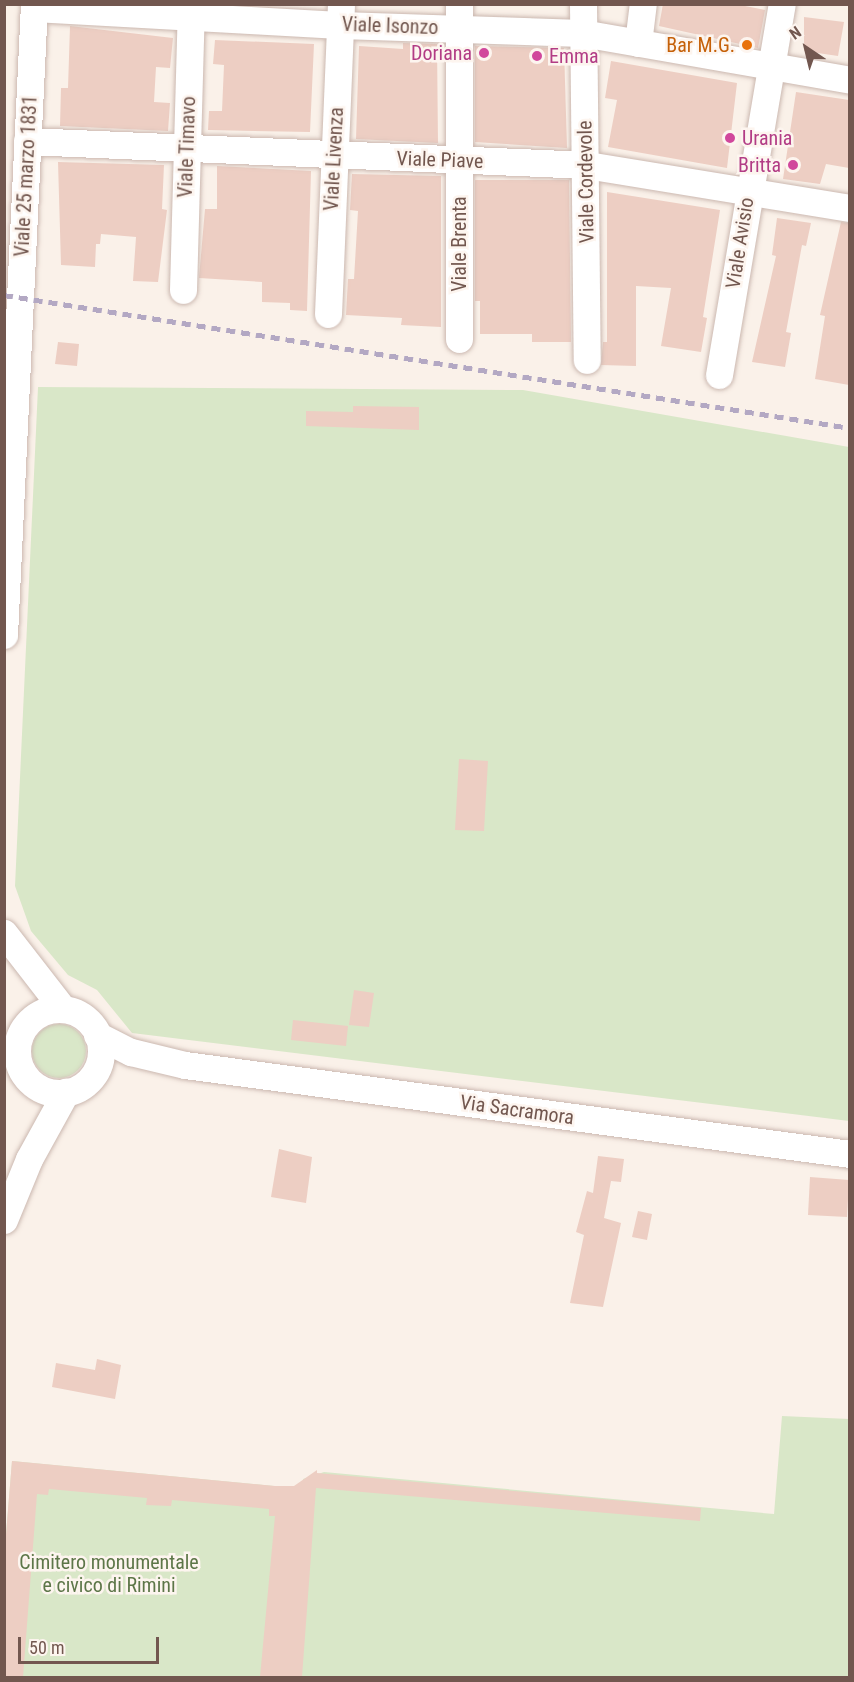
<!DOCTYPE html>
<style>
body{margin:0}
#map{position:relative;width:854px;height:1682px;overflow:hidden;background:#faf1e9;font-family:"Roboto Condensed",sans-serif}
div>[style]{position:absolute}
.green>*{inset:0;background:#d9e7c8}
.round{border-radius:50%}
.building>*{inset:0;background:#edcec3}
.roads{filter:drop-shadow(0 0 2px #cbb8b0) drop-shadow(0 0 2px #cbb8b0)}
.minor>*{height:27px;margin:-13.5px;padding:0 13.5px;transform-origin:13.5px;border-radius:13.5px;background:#fff}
.minor>.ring{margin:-13.5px;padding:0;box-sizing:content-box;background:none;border:27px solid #fff;border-radius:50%}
.rail>*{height:4.5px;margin-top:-2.25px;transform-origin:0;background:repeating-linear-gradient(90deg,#b3a8c3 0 9px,transparent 0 15px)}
.dots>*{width:16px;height:16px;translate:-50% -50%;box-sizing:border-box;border:3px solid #fdf5ef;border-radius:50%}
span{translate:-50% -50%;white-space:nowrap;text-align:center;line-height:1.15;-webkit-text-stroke:5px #fdf5ef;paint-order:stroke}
.street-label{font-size:20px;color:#72574f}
.food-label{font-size:20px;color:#c56008}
.right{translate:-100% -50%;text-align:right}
.hotel-label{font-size:20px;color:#b23c85}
.left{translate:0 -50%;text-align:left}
.park-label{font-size:20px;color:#5d7648}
.frame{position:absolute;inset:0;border:6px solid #72574f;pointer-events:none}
.north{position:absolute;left:776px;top:18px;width:60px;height:60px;-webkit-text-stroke:4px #fdf5ef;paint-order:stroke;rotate:325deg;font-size:16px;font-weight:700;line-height:24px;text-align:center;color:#72574f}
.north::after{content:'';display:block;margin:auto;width:21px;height:27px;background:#72574f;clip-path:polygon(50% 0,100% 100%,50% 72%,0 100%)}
.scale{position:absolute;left:18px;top:1637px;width:141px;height:27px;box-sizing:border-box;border:3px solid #72574f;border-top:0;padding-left:8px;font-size:18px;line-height:21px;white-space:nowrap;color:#72574f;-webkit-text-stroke:4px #fdf5ef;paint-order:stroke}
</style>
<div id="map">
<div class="green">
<i style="clip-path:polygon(38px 387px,523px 390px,849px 447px,849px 1121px,132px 1033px,97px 990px,68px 975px,31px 931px,15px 886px)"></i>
<i class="round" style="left:32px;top:1024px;width:54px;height:54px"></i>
<i style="clip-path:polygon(782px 1416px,849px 1419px,849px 1677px,5px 1678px,4px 1559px,12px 1461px,274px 1486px,303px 1487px,303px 1479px,324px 1472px,774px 1514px)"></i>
</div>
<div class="building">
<i style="clip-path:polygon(663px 4px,735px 4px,765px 10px,758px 48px,659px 26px)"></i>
<i style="clip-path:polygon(804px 17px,844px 22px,838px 56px,804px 51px)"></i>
<i style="clip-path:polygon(70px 26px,173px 38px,170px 68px,156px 67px,154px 102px,170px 103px,168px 131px,60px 126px,61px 88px,68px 88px)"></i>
<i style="clip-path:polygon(215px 40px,314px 44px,310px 132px,208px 130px,209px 111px,222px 111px,224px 65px,213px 64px)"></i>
<i style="clip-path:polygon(403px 43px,437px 44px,438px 143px,356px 139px,359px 46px,403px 49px)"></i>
<i style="clip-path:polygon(475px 46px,564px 48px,567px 148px,475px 142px)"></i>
<i style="clip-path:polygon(611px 61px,737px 83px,727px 168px,608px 147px,617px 100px,605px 98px)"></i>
<i style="clip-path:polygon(796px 92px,849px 100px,849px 168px,826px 164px,820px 184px,783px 179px)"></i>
<i style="clip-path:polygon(58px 162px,164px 165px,162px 209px,167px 210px,158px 282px,133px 281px,136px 237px,101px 234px,100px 244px,96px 244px,95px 267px,61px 265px)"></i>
<i style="clip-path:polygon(217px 166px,311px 171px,307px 311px,290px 310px,290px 303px,262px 302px,262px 282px,199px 278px,205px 209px,217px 209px)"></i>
<i style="clip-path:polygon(352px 174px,441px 176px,441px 327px,401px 325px,402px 318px,346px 315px,348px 279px,354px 279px,358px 211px,350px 210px)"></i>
<i style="clip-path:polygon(475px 180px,569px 180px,571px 342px,532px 342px,532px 334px,480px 334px,480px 301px,475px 301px)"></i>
<i style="clip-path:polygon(607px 192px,720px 210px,703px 317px,707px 318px,701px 352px,661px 346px,671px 288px,636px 286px,636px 366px,601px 365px,603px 342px,607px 342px)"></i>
<i style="clip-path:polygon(777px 218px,811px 223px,806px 246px,802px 245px,786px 332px,791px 333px,785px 367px,752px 362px,776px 256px,772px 255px)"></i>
<i style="clip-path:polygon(841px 222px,849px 223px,849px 385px,815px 379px,825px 316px,820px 315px)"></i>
<i style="clip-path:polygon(58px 342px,79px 344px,77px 366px,55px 364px)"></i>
<i style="clip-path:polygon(353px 406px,419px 407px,419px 430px,306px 426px,306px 411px,353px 412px)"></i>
<i style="clip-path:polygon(459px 759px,488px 761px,484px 831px,455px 830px)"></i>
<i style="clip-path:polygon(354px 990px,374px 993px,369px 1027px,349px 1025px)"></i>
<i style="clip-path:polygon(293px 1020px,348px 1026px,346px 1046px,291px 1040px)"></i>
<i style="clip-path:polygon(279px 1149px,312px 1157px,306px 1203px,271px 1197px)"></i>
<i style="clip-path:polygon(598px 1156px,624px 1159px,621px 1182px,611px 1181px,604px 1218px,621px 1223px,603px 1307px,570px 1303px,584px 1235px,576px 1232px,587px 1191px,593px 1193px)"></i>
<i style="clip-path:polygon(810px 1177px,849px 1180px,847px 1217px,808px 1215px)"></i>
<i style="clip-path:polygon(638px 1211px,652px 1214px,647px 1240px,632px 1237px)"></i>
<i style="clip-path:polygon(97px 1359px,121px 1365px,115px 1399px,52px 1387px,56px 1363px,95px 1370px)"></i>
<i style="clip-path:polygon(12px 1461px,275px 1486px,294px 1486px,317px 1470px,317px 1473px,701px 1508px,700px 1521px,316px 1488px,302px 1677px,260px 1677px,275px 1516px,269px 1516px,269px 1509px,172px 1500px,171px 1506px,146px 1505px,147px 1498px,49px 1489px,48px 1495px,37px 1494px,23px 1677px,4px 1677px,4px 1559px)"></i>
</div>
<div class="roads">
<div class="minor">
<i style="left:583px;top:4px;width:356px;rotate:89.4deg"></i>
<i style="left:34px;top:8px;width:306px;rotate:3.2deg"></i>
<i style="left:340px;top:25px;width:242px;rotate:1.9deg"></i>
<i style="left:582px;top:33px;width:272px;rotate:9.9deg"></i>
<i style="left:638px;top:43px;width:39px;rotate:-83deg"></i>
<i style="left:27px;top:141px;width:561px;rotate:2.45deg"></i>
<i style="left:587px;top:165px;width:266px;rotate:9.3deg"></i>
<i style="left:183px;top:290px;width:286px;rotate:-88.4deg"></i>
<i style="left:328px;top:314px;width:310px;rotate:-87.6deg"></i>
<i style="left:459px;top:339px;width:335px;rotate:-90deg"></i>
<i style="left:719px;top:375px;width:376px;rotate:-80.4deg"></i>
<i style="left:4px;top:635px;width:632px;rotate:-87.28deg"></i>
<i style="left:4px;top:933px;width:96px;rotate:52.2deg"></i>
<i class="ring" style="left:17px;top:1009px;width:57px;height:57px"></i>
<i style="left:97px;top:1035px;width:38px;rotate:27deg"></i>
<i style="left:131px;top:1052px;width:56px;rotate:13.5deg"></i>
<i style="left:185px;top:1065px;width:671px;rotate:7.62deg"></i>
<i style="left:4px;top:1220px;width:66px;rotate:-67.7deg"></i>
<i style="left:29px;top:1159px;width:77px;rotate:-61.1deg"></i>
</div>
</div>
<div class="rail">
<i style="left:4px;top:295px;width:856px;rotate:8.93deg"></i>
</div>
<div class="dots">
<i style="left:747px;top:45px;background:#e8710a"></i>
<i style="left:484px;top:53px;background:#d1479c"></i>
<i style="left:537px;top:56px;background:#d1479c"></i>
<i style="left:730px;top:138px;background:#d1479c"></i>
<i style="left:793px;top:165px;background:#d1479c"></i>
</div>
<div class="street-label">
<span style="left:390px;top:26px;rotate:2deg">Viale Isonzo</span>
<span style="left:187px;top:147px;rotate:-88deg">Viale Timavo</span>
<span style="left:334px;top:159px;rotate:-87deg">Viale Livenza</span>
<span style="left:440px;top:160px;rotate:2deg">Viale Piave</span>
<span style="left:26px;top:176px;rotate:-87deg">Viale 25 marzo 1831</span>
<span style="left:586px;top:182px;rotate:-91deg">Viale Cordevole</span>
<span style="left:740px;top:243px;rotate:-81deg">Viale Avisio</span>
<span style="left:459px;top:244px;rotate:-90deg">Viale Brenta</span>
<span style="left:517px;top:1110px;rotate:8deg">Via Sacramora</span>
</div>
<div class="food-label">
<span class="right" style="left:735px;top:45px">Bar M.G.</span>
</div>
<div class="hotel-label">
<span class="right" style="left:472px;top:53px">Doriana</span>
<span class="left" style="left:549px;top:56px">Emma</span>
<span class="left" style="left:742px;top:138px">Urania</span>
<span class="right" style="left:781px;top:165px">Britta</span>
</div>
<div class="park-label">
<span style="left:109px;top:1574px">Cimitero monumentale<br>e civico di Rimini</span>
</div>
<div class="frame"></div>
<div class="north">N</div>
<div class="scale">50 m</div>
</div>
